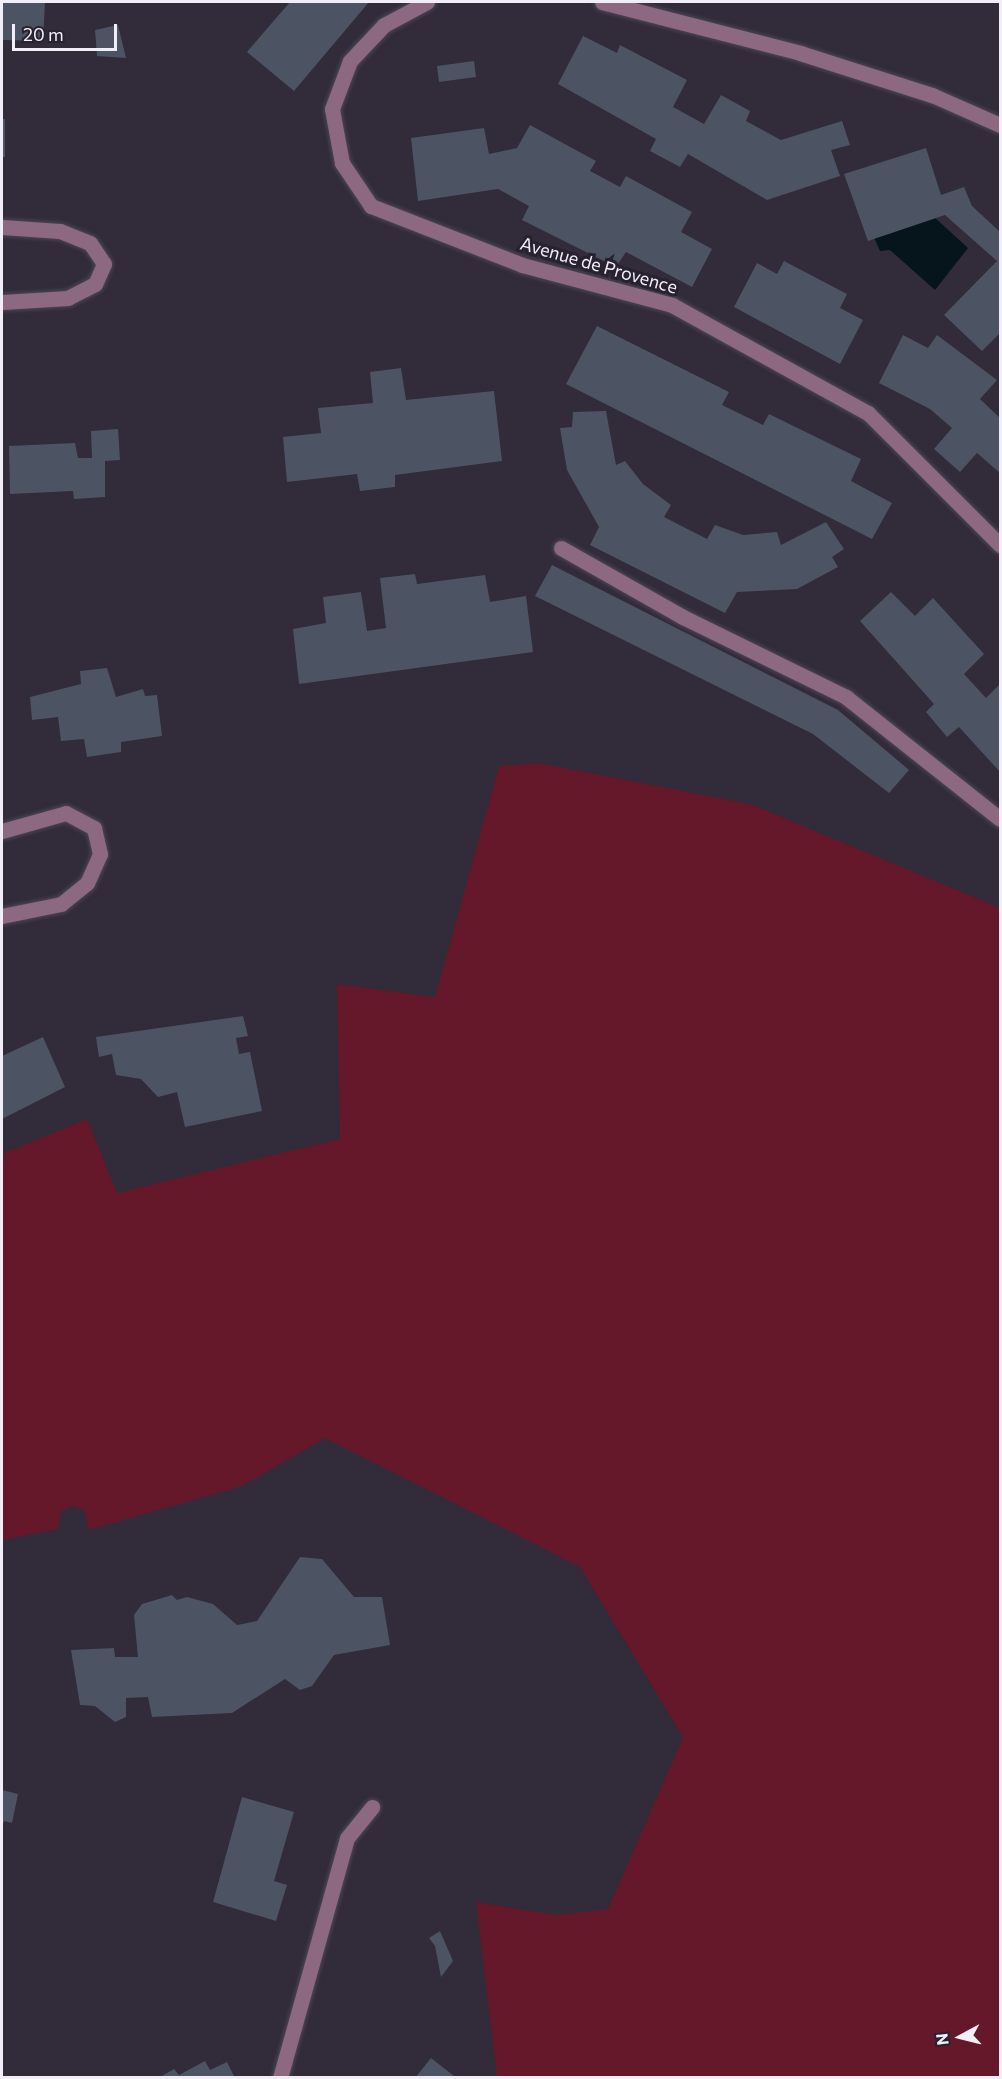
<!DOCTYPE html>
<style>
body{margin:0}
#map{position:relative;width:1002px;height:2079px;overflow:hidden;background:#312b3a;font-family:Commissioner,sans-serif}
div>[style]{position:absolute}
.green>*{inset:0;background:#641829}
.water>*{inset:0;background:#06141c}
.building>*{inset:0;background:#4c5363}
.roads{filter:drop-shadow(0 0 2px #4c4655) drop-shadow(0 0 2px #4c4655)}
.minor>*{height:15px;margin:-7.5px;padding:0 7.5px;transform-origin:7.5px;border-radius:7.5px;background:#8c6881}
span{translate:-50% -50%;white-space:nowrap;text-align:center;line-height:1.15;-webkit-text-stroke:6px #272130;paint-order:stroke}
.street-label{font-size:18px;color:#f2eef8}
.frame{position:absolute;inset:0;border:3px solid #f2eef8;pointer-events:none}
.north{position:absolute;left:930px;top:2007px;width:60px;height:60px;-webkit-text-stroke:4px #272130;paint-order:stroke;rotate:263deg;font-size:16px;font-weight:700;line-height:24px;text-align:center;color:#f2eef8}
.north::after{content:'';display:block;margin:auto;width:21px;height:27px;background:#f2eef8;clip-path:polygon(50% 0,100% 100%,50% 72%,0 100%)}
.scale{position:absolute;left:12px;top:24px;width:105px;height:27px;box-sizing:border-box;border:3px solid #f2eef8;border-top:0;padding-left:8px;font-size:18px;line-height:21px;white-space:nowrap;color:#f2eef8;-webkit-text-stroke:4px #272130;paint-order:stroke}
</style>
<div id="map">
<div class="green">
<i style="clip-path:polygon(539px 763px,750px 804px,1000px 908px,1000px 2077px,497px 2077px,476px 1902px,557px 1915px,608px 1909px,683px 1737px,580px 1567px,325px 1438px,242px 1486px,88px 1530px,85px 1511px,73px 1506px,61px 1511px,58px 1529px,2px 1540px,2px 1154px,87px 1119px,117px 1193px,340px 1139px,337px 984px,435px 997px,499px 766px)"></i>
</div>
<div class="water">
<i style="clip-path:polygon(922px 206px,968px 248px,935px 290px,890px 250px,880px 251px,872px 233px)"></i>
</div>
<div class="building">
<i style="clip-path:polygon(3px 2px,45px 2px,43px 41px,2px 40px)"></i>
<i style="clip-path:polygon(290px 2px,369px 2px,294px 91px,247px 52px)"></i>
<i style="clip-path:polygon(118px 25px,126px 58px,97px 56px,95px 30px)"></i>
<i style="clip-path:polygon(583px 36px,617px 53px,620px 45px,687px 80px,673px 107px,704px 124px,721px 95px,750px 111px,746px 121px,781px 140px,842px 121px,850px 145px,831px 150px,840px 176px,767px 200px,688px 154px,680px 167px,650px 151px,656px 139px,558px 84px)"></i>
<i style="clip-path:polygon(474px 61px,476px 77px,439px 82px,437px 66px)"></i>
<i style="clip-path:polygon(2px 119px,5px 119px,5px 157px,2px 157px)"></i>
<i style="clip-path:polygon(530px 125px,596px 161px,590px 171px,620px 187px,626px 176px,692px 212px,681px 232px,712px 249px,692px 287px,626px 252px,616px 267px,522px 220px,529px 206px,498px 189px,418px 201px,411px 138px,484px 128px,489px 154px,517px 148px)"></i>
<i style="clip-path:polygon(926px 148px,941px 195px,964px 187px,972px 206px,1000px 232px,1000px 333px,982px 351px,944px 315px,997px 261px,945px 215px,868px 241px,844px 174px)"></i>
<i style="clip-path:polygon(784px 261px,847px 294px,840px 308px,863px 320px,840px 364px,734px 307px,757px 263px,777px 274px)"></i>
<i style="clip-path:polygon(597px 326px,729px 392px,722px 405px,763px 425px,769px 414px,861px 459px,851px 481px,892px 503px,872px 539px,566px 384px)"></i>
<i style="clip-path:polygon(903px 335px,928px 348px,937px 335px,997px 380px,980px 399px,1000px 418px,1000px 473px,977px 453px,960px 472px,934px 449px,952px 428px,930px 409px,879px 383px)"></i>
<i style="clip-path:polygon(401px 368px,406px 400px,494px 391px,502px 461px,395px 475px,395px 487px,360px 491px,357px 474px,287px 482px,283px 437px,321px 433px,318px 408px,373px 403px,370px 372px)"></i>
<i style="clip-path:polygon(606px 411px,616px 465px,625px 461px,643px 484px,671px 505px,664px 517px,707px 539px,715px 525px,743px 535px,777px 532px,781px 545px,826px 522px,844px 549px,832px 557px,838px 567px,797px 589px,737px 592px,725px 613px,590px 545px,599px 527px,567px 470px,560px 428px,572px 427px,573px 412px)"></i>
<i style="clip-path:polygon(118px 429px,120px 460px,105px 461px,105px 497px,74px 499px,73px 491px,10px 494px,9px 446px,75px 443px,78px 458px,92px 458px,91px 431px)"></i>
<i style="clip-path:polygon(552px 565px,838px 710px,909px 770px,889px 793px,813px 734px,535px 596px)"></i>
<i style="clip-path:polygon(415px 574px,417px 584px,485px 575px,490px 602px,526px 596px,533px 652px,299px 684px,293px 629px,326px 623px,323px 597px,361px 592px,367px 631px,386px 628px,380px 578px)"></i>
<i style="clip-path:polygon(891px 592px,915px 616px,933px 598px,984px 654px,964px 674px,986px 698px,1000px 684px,1000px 772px,959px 727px,947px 737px,926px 712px,934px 704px,860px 621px)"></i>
<i style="clip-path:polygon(107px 668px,116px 697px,143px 689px,145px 696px,157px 695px,162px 736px,121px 742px,121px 752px,87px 757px,84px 739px,61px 741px,58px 717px,32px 720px,30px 697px,81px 684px,80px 671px)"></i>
<i style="clip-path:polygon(243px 1016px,248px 1036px,236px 1038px,239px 1054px,250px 1052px,262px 1111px,185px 1127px,177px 1092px,158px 1097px,141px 1079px,116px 1075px,112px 1054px,99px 1057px,96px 1037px)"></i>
<i style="clip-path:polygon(43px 1037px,65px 1087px,2px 1119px,2px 1056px)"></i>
<i style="clip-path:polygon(300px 1557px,322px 1559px,354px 1597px,382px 1597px,390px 1645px,334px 1655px,312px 1686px,300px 1690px,285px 1679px,232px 1713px,152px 1717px,148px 1697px,126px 1698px,126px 1717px,115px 1722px,95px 1706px,80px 1705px,71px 1650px,114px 1648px,115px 1657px,138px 1657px,134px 1615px,142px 1604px,172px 1595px,177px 1600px,187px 1597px,213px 1604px,237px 1625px,257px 1621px)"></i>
<i style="clip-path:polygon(2px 1790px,18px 1794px,12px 1823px,4px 1821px,2px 1826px)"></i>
<i style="clip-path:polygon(242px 1797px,294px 1812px,274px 1881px,287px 1885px,276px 1921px,213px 1902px)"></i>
<i style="clip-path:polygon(440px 1931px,453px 1961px,441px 1977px,435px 1946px,429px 1938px)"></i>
<i style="clip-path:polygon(431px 2058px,454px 2076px,452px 2078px,415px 2078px)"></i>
<i style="clip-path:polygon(205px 2061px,210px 2070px,227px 2062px,235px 2078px,158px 2078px,174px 2069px,179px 2075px)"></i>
</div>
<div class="roads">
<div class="minor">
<i style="left:427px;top:2px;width:49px;rotate:151.9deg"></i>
<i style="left:384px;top:25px;width:50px;rotate:133.4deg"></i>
<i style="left:350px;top:61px;width:51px;rotate:110.6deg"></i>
<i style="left:332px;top:109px;width:55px;rotate:79.5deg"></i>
<i style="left:342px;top:163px;width:52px;rotate:56deg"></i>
<i style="left:371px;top:206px;width:162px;rotate:21.3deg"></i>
<i style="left:522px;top:265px;width:155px;rotate:14.9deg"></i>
<i style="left:672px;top:305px;width:224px;rotate:28.9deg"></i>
<i style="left:868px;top:413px;width:187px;rotate:45deg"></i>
<i style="left:602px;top:2px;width:204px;rotate:14.4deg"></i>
<i style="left:800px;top:53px;width:139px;rotate:17.7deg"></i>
<i style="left:932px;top:95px;width:74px;rotate:23.8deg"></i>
<i style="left:2px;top:227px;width:58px;rotate:3.9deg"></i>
<i style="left:60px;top:231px;width:32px;rotate:22deg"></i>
<i style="left:90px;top:243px;width:25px;rotate:56deg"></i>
<i style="left:104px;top:264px;width:22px;rotate:114deg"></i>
<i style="left:95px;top:284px;width:30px;rotate:153deg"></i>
<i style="left:68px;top:298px;width:66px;rotate:176.5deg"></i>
<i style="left:561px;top:548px;width:140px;rotate:29.5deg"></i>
<i style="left:683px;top:617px;width:182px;rotate:26.1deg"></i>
<i style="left:846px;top:697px;width:196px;rotate:38.4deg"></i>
<i style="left:2px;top:831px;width:66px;rotate:-15.7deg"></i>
<i style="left:66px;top:813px;width:32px;rotate:28deg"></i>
<i style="left:94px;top:828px;width:27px;rotate:77deg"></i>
<i style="left:100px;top:854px;width:32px;rotate:114deg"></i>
<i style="left:87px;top:883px;width:33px;rotate:141deg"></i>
<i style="left:61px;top:904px;width:60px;rotate:168.5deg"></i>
<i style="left:280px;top:2078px;width:249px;rotate:-74.4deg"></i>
<i style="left:347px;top:1838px;width:40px;rotate:-51deg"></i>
</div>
</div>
<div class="street-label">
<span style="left:599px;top:265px;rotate:16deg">Avenue de Provence</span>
</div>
<div class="frame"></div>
<div class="north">N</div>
<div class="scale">20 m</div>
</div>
